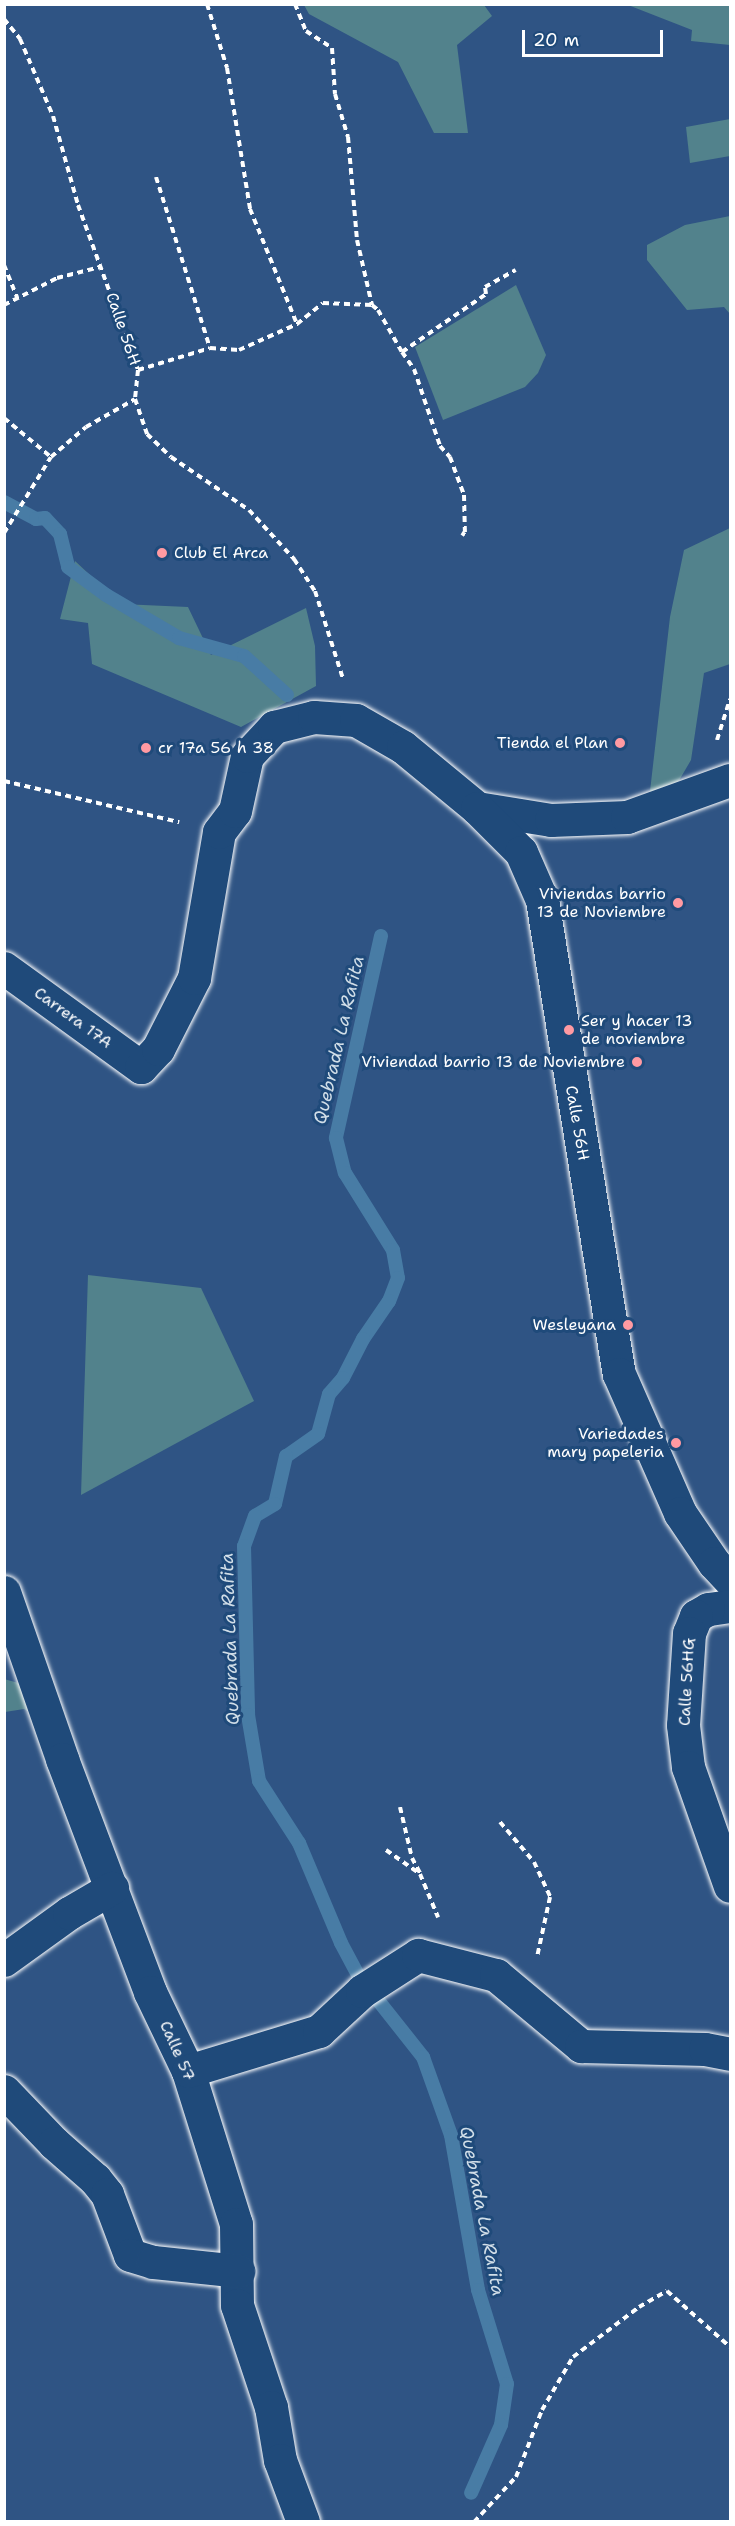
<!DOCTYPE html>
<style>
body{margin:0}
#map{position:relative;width:735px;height:2526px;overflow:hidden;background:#2f5484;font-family:"Shantell Sans",sans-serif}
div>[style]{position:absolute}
.green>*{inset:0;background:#52828c}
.stream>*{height:14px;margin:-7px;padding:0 7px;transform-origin:7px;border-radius:7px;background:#487ca5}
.path>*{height:4px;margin-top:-2px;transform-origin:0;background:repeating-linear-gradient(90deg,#fff 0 6px,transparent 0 10.5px)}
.roads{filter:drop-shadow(0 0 2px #fff) drop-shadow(0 0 2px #fff)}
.street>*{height:33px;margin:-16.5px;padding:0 16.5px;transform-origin:16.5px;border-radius:16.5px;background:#1f4a7a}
.dots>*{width:16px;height:16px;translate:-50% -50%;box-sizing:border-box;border:3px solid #1f4a7a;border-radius:50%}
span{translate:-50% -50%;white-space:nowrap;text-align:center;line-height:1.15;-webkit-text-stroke:6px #1f4a7a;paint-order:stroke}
.street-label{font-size:16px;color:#fff}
.poi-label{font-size:16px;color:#fff}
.left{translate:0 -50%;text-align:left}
.right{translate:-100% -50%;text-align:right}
.water-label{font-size:18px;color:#d1dee8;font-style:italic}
.frame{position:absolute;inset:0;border:6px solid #fff;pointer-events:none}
.scale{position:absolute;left:522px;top:30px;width:141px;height:27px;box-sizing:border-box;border:3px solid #fff;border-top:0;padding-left:8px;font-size:18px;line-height:21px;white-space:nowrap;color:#fff;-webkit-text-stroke:4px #1f4a7a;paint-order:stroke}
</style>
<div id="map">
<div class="green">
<i style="clip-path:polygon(304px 5px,484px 5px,492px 16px,457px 45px,468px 133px,434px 133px,398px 62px,309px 14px)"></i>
<i style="clip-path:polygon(628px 5px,730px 5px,730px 45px,691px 41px,692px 30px)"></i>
<i style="clip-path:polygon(730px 119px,730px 156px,690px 163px,686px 127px)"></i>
<i style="clip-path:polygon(730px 216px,730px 314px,724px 307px,687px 310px,647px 260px,647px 245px,685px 225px)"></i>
<i style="clip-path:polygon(516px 285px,546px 355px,538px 373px,525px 387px,443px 420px,415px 347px)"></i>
<i style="clip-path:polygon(730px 528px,730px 664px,704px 673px,691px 760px,677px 784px,649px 800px,670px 617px,684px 550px)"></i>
<i style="clip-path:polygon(75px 561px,121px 604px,188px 607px,211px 655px,306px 608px,315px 646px,316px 686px,241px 727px,92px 664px,88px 623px,60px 619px)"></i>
<i style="clip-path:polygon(88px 1275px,201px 1288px,254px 1401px,81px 1495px)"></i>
<i style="clip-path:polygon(4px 1679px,22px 1684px,39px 1717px,24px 1709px,5px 1712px)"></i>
</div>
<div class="stream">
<i style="left:4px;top:502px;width:36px;rotate:28deg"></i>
<i style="left:36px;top:519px;width:9px;rotate:-6deg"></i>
<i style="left:45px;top:518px;width:22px;rotate:47deg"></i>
<i style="left:60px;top:534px;width:34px;rotate:76deg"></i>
<i style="left:68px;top:567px;width:47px;rotate:36.4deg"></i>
<i style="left:106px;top:595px;width:85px;rotate:30.5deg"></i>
<i style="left:179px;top:638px;width:67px;rotate:15.5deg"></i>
<i style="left:244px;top:656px;width:58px;rotate:42.2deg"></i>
<i style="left:381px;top:936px;width:207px;rotate:102.6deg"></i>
<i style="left:336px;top:1138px;width:36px;rotate:76deg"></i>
<i style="left:345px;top:1173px;width:91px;rotate:58.1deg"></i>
<i style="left:393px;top:1250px;width:28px;rotate:80deg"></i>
<i style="left:398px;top:1278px;width:25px;rotate:111deg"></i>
<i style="left:389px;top:1301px;width:46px;rotate:124.4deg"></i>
<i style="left:363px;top:1339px;width:44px;rotate:117.1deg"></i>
<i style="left:343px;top:1378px;width:21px;rotate:131deg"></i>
<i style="left:329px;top:1394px;width:41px;rotate:105.4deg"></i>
<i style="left:318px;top:1434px;width:39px;rotate:145deg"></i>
<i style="left:286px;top:1456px;width:49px;rotate:102.9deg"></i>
<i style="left:275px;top:1504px;width:23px;rotate:149deg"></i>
<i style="left:255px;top:1516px;width:32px;rotate:110deg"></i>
<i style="left:244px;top:1546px;width:169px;rotate:88.6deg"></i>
<i style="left:248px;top:1715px;width:67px;rotate:80.5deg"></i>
<i style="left:259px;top:1781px;width:74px;rotate:57.2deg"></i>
<i style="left:299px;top:1843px;width:108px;rotate:67.2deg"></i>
<i style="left:341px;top:1943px;width:36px;rotate:62deg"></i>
<i style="left:358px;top:1975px;width:105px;rotate:51.6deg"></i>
<i style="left:423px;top:2057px;width:83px;rotate:70.3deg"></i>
<i style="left:451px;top:2135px;width:157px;rotate:80.1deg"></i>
<i style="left:478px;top:2290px;width:98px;rotate:72.9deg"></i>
<i style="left:507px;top:2384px;width:41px;rotate:98.3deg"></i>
<i style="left:501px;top:2425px;width:74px;rotate:113.8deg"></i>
</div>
<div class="path">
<i style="left:207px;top:4px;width:67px;rotate:72.6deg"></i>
<i style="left:227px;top:68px;width:143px;rotate:80.7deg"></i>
<i style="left:250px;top:209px;width:124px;rotate:67.8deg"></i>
<i style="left:295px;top:4px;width:29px;rotate:68deg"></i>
<i style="left:306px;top:31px;width:31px;rotate:33deg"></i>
<i style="left:332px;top:48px;width:46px;rotate:86.3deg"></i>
<i style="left:335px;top:94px;width:45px;rotate:73.2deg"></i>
<i style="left:348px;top:137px;width:103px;rotate:85deg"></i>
<i style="left:357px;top:240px;width:67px;rotate:77deg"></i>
<i style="left:4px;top:19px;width:26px;rotate:51deg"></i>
<i style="left:20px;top:39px;width:84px;rotate:66.8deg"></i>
<i style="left:53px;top:116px;width:92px;rotate:74.3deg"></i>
<i style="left:78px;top:205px;width:176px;rotate:70deg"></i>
<i style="left:138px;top:370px;width:29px;rotate:96deg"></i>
<i style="left:135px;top:399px;width:37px;rotate:71deg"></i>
<i style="left:147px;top:434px;width:33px;rotate:44deg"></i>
<i style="left:171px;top:457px;width:94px;rotate:34.2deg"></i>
<i style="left:249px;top:510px;width:67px;rotate:47.4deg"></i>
<i style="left:294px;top:559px;width:38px;rotate:57deg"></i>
<i style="left:315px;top:591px;width:92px;rotate:72.3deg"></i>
<i style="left:156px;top:177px;width:179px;rotate:72.5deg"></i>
<i style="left:4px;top:265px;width:35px;rotate:68deg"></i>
<i style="left:4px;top:305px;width:59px;rotate:-27deg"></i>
<i style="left:57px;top:278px;width:44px;rotate:-14.3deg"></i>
<i style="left:402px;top:352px;width:21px;rotate:55deg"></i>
<i style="left:414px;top:369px;width:81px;rotate:71.3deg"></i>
<i style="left:440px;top:446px;width:15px;rotate:48deg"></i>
<i style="left:450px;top:457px;width:40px;rotate:69.8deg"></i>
<i style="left:464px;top:495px;width:40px;rotate:88.6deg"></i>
<i style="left:465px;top:535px;width:4px;rotate:-146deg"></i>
<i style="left:138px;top:370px;width:75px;rotate:-17deg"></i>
<i style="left:210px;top:348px;width:29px;rotate:4deg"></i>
<i style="left:239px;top:350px;width:64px;rotate:-24.1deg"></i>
<i style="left:297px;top:324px;width:33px;rotate:-39deg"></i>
<i style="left:323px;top:303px;width:49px;rotate:2.3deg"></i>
<i style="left:372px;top:305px;width:8px;rotate:40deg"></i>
<i style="left:378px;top:310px;width:48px;rotate:60.3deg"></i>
<i style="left:402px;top:352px;width:102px;rotate:-34.6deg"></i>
<i style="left:486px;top:294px;width:7px;rotate:-98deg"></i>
<i style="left:485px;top:287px;width:35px;rotate:-29deg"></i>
<i style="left:4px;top:418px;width:61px;rotate:39.7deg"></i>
<i style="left:4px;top:533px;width:89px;rotate:-58.3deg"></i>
<i style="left:51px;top:457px;width:46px;rotate:-40.6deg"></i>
<i style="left:86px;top:427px;width:56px;rotate:-29.7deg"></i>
<i style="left:717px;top:740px;width:43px;rotate:-72.4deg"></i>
<i style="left:4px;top:781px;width:180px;rotate:13.2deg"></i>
<i style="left:400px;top:1807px;width:52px;rotate:76.8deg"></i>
<i style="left:412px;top:1858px;width:17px;rotate:62deg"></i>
<i style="left:500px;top:1822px;width:52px;rotate:49.6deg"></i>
<i style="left:534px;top:1862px;width:38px;rotate:65deg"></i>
<i style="left:550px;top:1897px;width:61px;rotate:102.2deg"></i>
<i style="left:386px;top:1850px;width:42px;rotate:35.2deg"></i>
<i style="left:420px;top:1874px;width:47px;rotate:67.3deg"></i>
<i style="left:474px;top:2522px;width:62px;rotate:-47deg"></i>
<i style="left:516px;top:2477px;width:72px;rotate:-68.8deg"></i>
<i style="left:542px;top:2410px;width:61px;rotate:-59.7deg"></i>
<i style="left:573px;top:2357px;width:83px;rotate:-37.1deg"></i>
<i style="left:639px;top:2307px;width:32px;rotate:-30deg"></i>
<i style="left:667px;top:2291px;width:84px;rotate:41.6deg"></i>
</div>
<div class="roads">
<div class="street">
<i style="left:477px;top:808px;width:75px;rotate:9.2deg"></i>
<i style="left:551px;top:820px;width:76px;rotate:-2.3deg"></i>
<i style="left:627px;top:817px;width:109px;rotate:-19.8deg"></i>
<i style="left:4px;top:968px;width:169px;rotate:35.9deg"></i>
<i style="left:141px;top:1067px;width:25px;rotate:-47deg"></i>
<i style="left:158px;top:1049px;width:80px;rotate:-63.1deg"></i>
<i style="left:194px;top:978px;width:148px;rotate:-80.3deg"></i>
<i style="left:219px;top:832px;width:26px;rotate:-53deg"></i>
<i style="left:235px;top:811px;width:56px;rotate:-77.7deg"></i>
<i style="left:247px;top:756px;width:40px;rotate:-47deg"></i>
<i style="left:274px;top:727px;width:41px;rotate:-14deg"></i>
<i style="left:314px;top:717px;width:42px;rotate:4.1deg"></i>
<i style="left:356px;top:720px;width:54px;rotate:29.9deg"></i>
<i style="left:403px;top:747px;width:96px;rotate:39.5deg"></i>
<i style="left:477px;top:808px;width:62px;rotate:45deg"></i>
<i style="left:521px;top:852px;width:52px;rotate:66.4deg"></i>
<i style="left:542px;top:900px;width:480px;rotate:80.8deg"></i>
<i style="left:619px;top:1374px;width:152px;rotate:66.3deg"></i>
<i style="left:680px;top:1513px;width:60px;rotate:55.8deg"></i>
<i style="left:714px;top:1563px;width:23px;rotate:47deg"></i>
<i style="left:4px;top:1592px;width:177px;rotate:70.8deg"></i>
<i style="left:62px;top:1759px;width:249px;rotate:69.3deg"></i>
<i style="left:150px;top:1992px;width:88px;rotate:64.3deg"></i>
<i style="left:188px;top:2071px;width:160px;rotate:72.6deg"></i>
<i style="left:236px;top:2224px;width:81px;rotate:89.3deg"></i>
<i style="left:237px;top:2305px;width:108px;rotate:71.6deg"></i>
<i style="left:271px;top:2407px;width:54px;rotate:80.4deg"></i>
<i style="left:280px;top:2460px;width:66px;rotate:69.6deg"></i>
<i style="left:730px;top:1606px;width:22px;rotate:172deg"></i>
<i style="left:708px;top:1609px;width:14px;rotate:150deg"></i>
<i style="left:696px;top:1616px;width:18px;rotate:112deg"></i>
<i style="left:689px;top:1633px;width:92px;rotate:93.7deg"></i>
<i style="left:683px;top:1725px;width:42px;rotate:83.2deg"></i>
<i style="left:688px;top:1767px;width:126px;rotate:70.6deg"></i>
<i style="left:4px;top:1960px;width:80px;rotate:-35.9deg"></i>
<i style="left:69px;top:1913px;width:50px;rotate:-30.2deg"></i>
<i style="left:188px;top:2071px;width:137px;rotate:-17deg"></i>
<i style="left:319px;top:2031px;width:59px;rotate:-42.9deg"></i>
<i style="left:362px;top:1991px;width:67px;rotate:-32.7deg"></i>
<i style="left:418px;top:1955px;width:81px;rotate:14.4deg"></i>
<i style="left:496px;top:1975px;width:111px;rotate:39.9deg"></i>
<i style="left:581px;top:2046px;width:124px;rotate:1.4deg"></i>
<i style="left:705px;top:2049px;width:25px;rotate:11deg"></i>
<i style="left:4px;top:2091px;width:72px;rotate:46.1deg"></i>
<i style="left:54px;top:2143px;width:55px;rotate:41.3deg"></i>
<i style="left:95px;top:2179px;width:19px;rotate:51deg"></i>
<i style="left:107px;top:2194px;width:65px;rotate:69.3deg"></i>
<i style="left:130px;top:2255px;width:24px;rotate:17deg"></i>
<i style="left:153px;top:2262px;width:86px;rotate:6deg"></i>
</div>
</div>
<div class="dots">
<i style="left:162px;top:553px;background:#ff9aa2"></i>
<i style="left:620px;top:743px;background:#ff9aa2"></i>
<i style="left:146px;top:748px;background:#ff9aa2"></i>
<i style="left:678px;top:903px;background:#ff9aa2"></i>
<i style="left:569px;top:1030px;background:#ff9aa2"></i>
<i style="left:637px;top:1062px;background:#ff9aa2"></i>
<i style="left:628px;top:1325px;background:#ff9aa2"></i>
<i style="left:676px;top:1443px;background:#ff9aa2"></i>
</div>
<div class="street-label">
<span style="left:123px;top:329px;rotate:71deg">Calle 56H</span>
<span style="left:73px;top:1018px;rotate:36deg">Carrera 17A</span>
<span style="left:577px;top:1123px;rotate:80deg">Calle 56H</span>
<span style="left:687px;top:1682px;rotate:-87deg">Calle 56HG</span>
<span style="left:177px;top:2051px;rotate:66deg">Calle 57</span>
</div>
<div class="poi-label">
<span class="left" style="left:174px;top:553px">Club El Arca</span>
<span class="right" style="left:608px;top:743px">Tienda el Plan</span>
<span class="left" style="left:158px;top:748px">cr 17a 56 h 38</span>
<span class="right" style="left:666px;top:903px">Viviendas barrio<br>13 de Noviembre</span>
<span class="left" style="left:581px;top:1030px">Ser y hacer 13<br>de noviembre</span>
<span class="right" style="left:625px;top:1062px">Viviendad barrio 13 de Noviembre</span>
<span class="right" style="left:616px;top:1325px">Wesleyana</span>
<span class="right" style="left:664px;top:1443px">Variedades<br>mary papeleria</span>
</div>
<div class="water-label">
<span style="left:339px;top:1040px;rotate:-77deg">Quebrada La Rafita</span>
<span style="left:230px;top:1639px;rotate:-92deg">Quebrada La Rafita</span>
<span style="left:482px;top:2211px;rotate:79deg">Quebrada La Rafita</span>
</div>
<div class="frame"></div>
<div class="scale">20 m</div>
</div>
